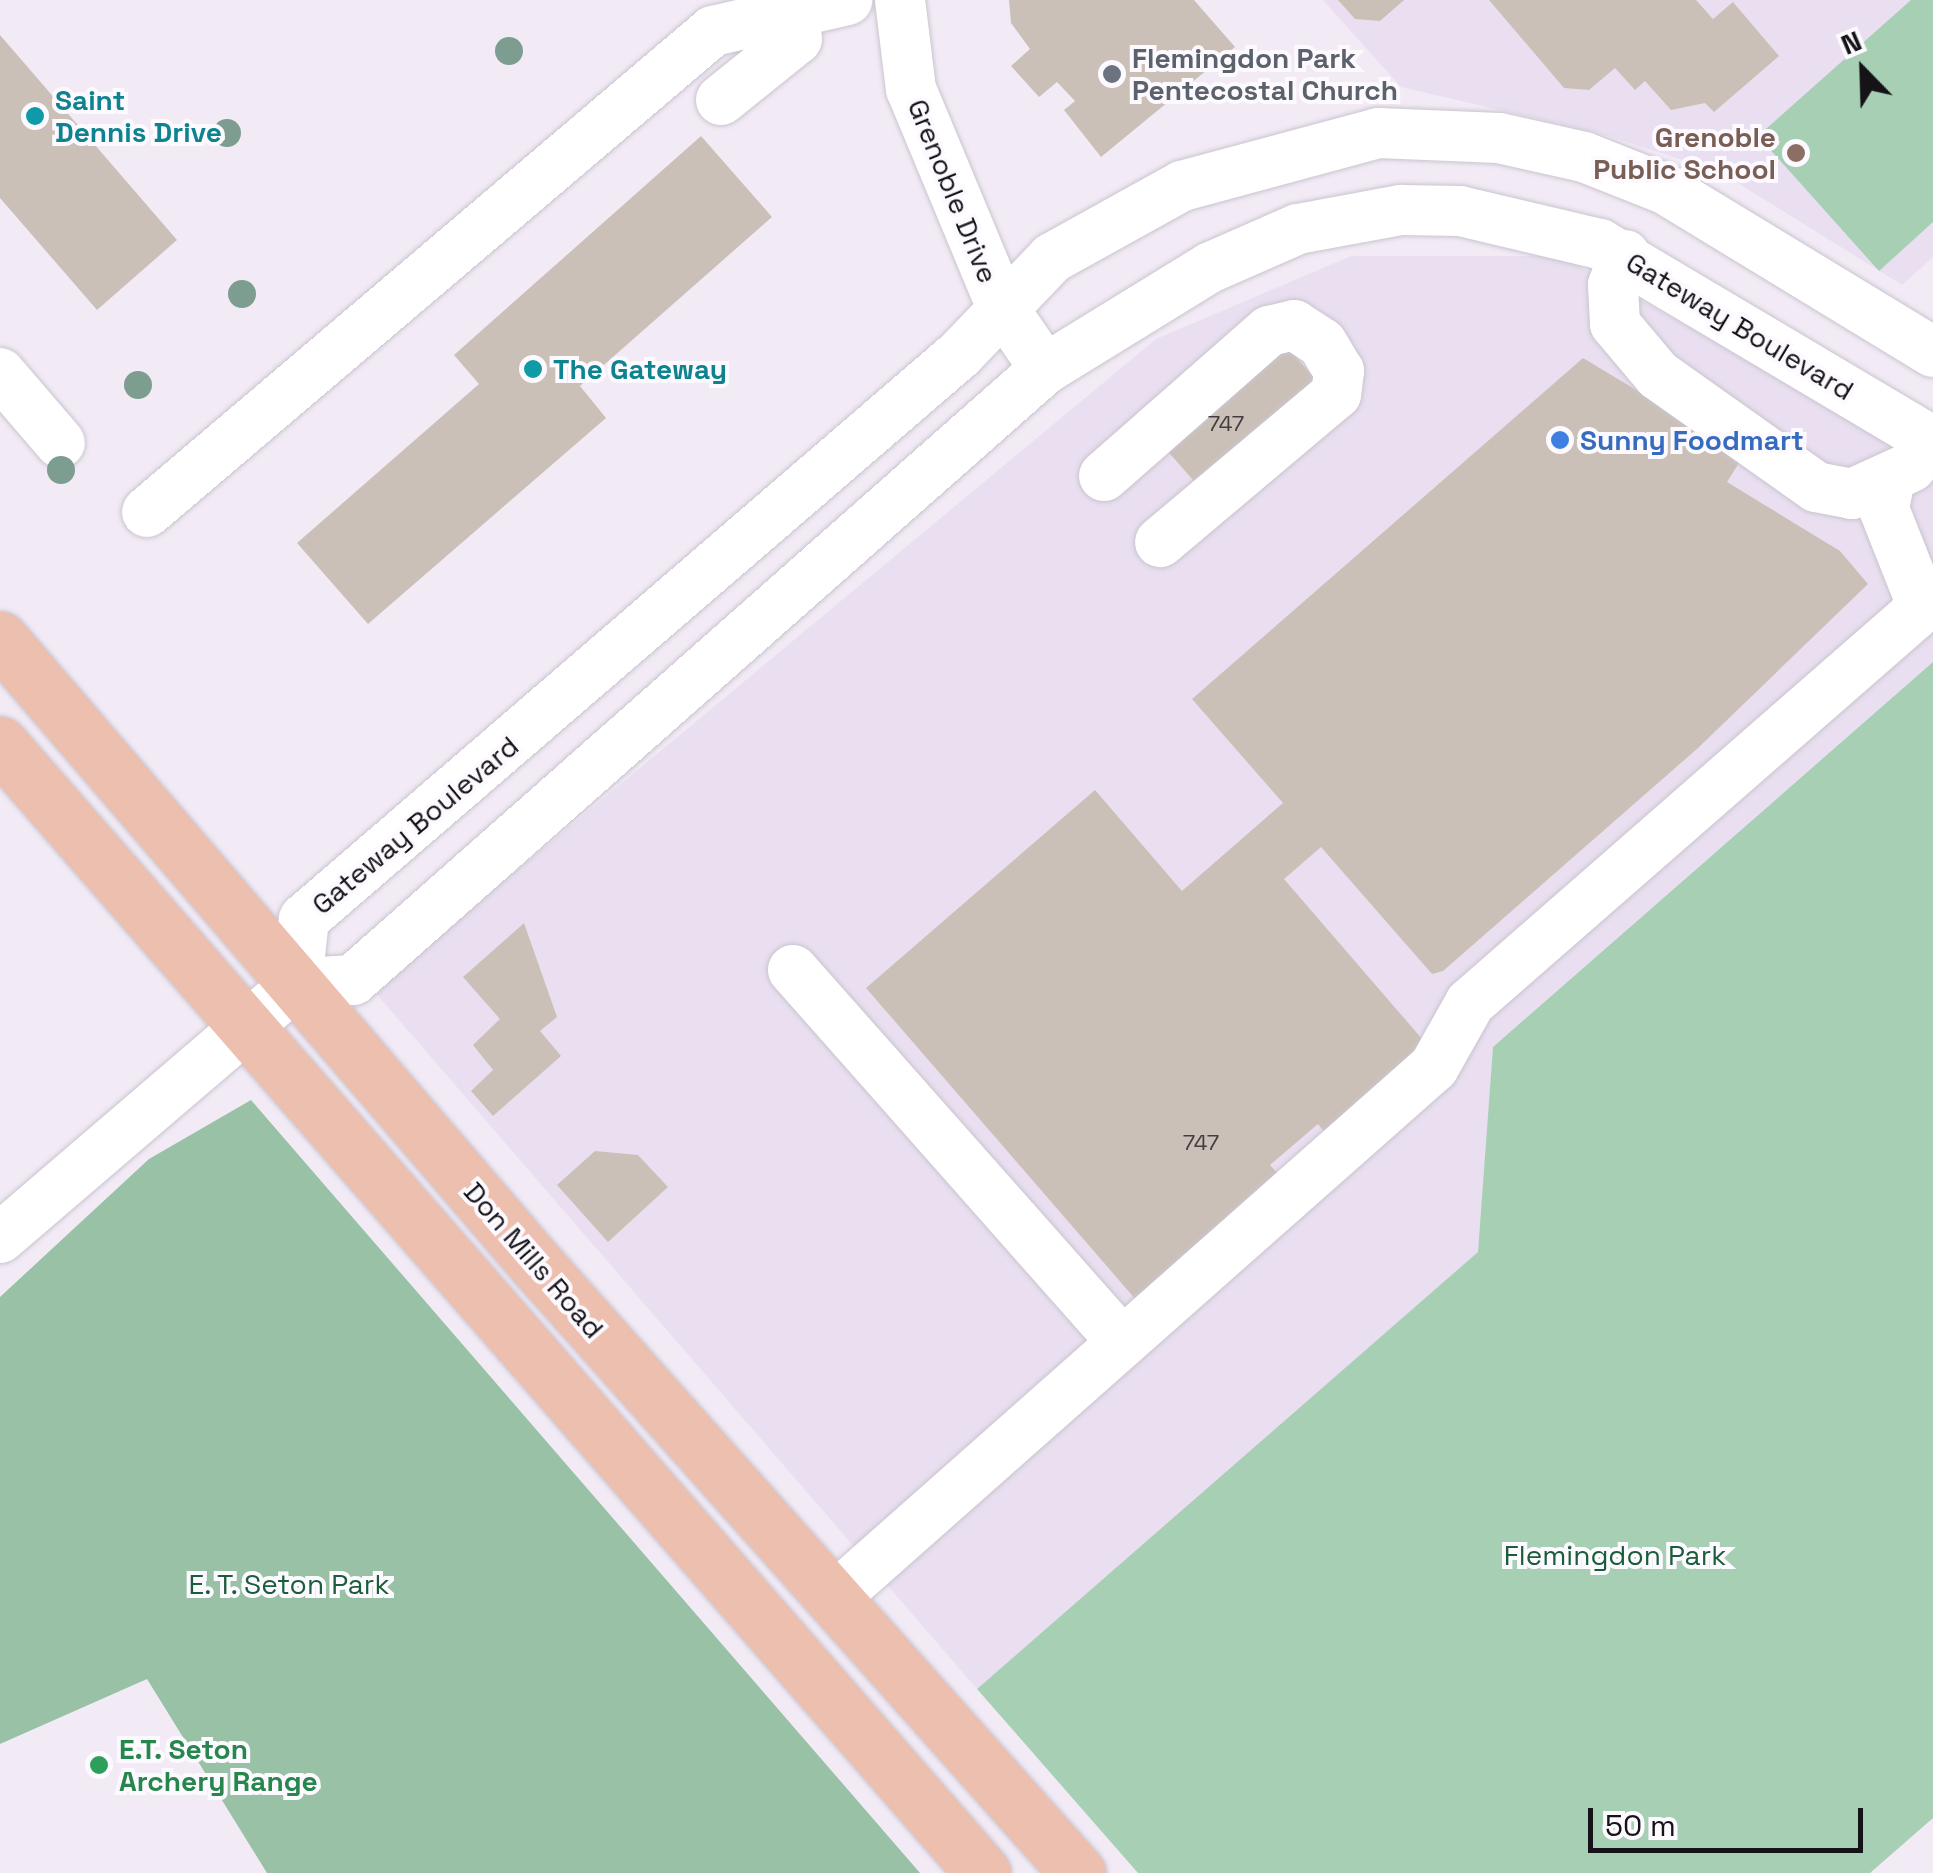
<!DOCTYPE html>
<style>
body{margin:0}
#map{position:relative;width:1933px;height:1873px;overflow:hidden;background:#f2ebf6;font-family:"Space Grotesk",sans-serif}
div>[style]{position:absolute}
.built>*{inset:0;background:#e9dff0}
.green>*{inset:0;background:#a6cfb4}
.forest>*{inset:0;background:#98c1a6}
.building>*{inset:0;background:#cbc0b8}
.roads{filter:drop-shadow(0 0 2px #cac4ce) drop-shadow(0 0 2px #cac4ce)}
.minor>*{height:50px;margin:-25px;padding:0 25px;transform-origin:25px;border-radius:25px;background:#fff}
.major>*{height:55px;margin:-27.5px;padding:0 27.5px;transform-origin:27.5px;border-radius:27.5px;background:#ecbfaf}
.trees>*{width:28px;height:28px;margin:-14px;border-radius:50%;background:#7c9d8f}
.dots>*{width:28px;height:28px;translate:-50% -50%;box-sizing:border-box;border:5px solid #fdfaff;border-radius:50%}
span{translate:-50% -50%;white-space:nowrap;text-align:center;line-height:1.15;-webkit-text-stroke:8px #fdfaff;paint-order:stroke}
.number-label{font-size:22px;color:#423e3f}
.number-label span{-webkit-text-stroke-width:0}
.worship-label{font-size:28px;color:#5b616d;font-weight:700}
.left{translate:0 -50%;text-align:left}
.culture-label{font-size:28px;color:#0d838f;font-weight:700}
.education-label{font-size:28px;color:#785e54;font-weight:700}
.right{translate:-100% -50%;text-align:right}
.street-label{font-size:28px;color:#151317}
.shop-label{font-size:28px;color:#366cbe;font-weight:700}
.park-label{font-size:28px;color:#1b5d3a}
.leisure-label{font-size:28px;color:#27864d;font-weight:700}
.north{position:absolute;left:1813px;top:20px;width:100px;height:100px;-webkit-text-stroke:8px #fdfaff;paint-order:stroke;rotate:337deg;font-size:28px;font-weight:700;line-height:40px;text-align:center;color:#151317}
.north::after{content:'';display:block;margin:auto;width:35px;height:45px;background:#151317;clip-path:polygon(50% 0,100% 100%,50% 72%,0 100%)}
.scale{position:absolute;left:1588px;top:1808px;width:275px;height:45px;box-sizing:border-box;border:5px solid #151317;border-top:0;padding-left:12px;font-size:30px;line-height:35px;white-space:nowrap;color:#151317;-webkit-text-stroke:8px #fdfaff;paint-order:stroke}
</style>
<div id="map">
<div class="built">
<i style="clip-path:polygon(1323px 0,1933px 0,1933px 257px,1902px 285px,1720px 172px,1599px 133px,1401px 87px)"></i>
<i style="clip-path:polygon(1351px 256px,1560px 256px,1842px 411px,1933px 477px,1933px 662px,1493px 1047px,1479px 1252px,977px 1689px,373px 990px,1156px 339px)"></i>
</div>
<div class="green">
<i style="clip-path:polygon(1911px 0,1933px 0,1933px 222px,1879px 271px,1758px 136px)"></i>
<i style="clip-path:polygon(1933px 662px,1933px 1818px,1870px 1873px,1138px 1873px,977px 1689px,1478px 1252px,1493px 1047px)"></i>
</div>
<div class="forest">
<i style="clip-path:polygon(251px 1100px,920px 1873px,267px 1873px,147px 1679px,0 1744px,0 1297px,149px 1159px)"></i>
</div>
<div class="building">
<i style="clip-path:polygon(1009px 0,1194px 0,1235px 47px,1101px 157px,1064px 110px,1075px 101px,1057px 82px,1039px 97px,1011px 66px,1030px 49px,1011px 23px)"></i>
<i style="clip-path:polygon(1338px 0,1404px 0,1380px 21px,1355px 19px)"></i>
<i style="clip-path:polygon(1489px 0,1696px 0,1713px 19px,1733px 2px,1779px 56px,1714px 112px,1705px 103px,1671px 110px,1645px 81px,1635px 90px,1615px 68px,1589px 90px,1564px 88px)"></i>
<i style="clip-path:polygon(0 35px,177px 240px,97px 310px,0 198px)"></i>
<i style="clip-path:polygon(701px 136px,772px 217px,580px 386px,606px 418px,368px 624px,297px 543px,479px 384px,454px 355px)"></i>
<i style="clip-path:polygon(1277px 335px,1322px 387px,1207px 496px,1157px 439px)"></i>
<i style="clip-path:polygon(1583px 358px,1744px 455px,1727px 482px,1840px 551px,1868px 584px,1698px 748px,1443px 971px,1432px 974px,1321px 847px,1284px 879px,1429px 1047px,1327px 1135px,1318px 1124px,1270px 1165px,1280px 1176px,1137px 1301px,866px 988px,1095px 790px,1182px 891px,1283px 803px,1192px 699px)"></i>
<i style="clip-path:polygon(524px 923px,557px 1017px,540px 1031px,561px 1056px,493px 1116px,471px 1091px,493px 1070px,473px 1045px,500px 1019px,463px 977px)"></i>
<i style="clip-path:polygon(595px 1151px,638px 1155px,668px 1187px,608px 1242px,557px 1185px)"></i>
</div>
<div class="roads">
<div class="minor">
<i style="left:900px;top:0;width:90px;rotate:83deg"></i>
<i style="left:911px;top:89px;width:234px;rotate:67.4deg"></i>
<i style="left:1001px;top:305px;width:78px;rotate:55.5deg"></i>
<i style="left:721px;top:100px;width:97px;rotate:-38.8deg"></i>
<i style="left:797px;top:39px;width:32px;rotate:-97deg"></i>
<i style="left:1625px;top:255px;width:32px;rotate:112deg"></i>
<i style="left:1613px;top:285px;width:39px;rotate:87deg"></i>
<i style="left:1615px;top:324px;width:67px;rotate:49.9deg"></i>
<i style="left:1658px;top:375px;width:194px;rotate:35.3deg"></i>
<i style="left:1816px;top:487px;width:37px;rotate:11deg"></i>
<i style="left:1852px;top:494px;width:65px;rotate:-24.6deg"></i>
<i style="left:0;top:373px;width:92px;rotate:49.4deg"></i>
<i style="left:1104px;top:476px;width:220px;rotate:-41.3deg"></i>
<i style="left:1269px;top:331px;width:26px;rotate:-13deg"></i>
<i style="left:1294px;top:325px;width:33px;rotate:33deg"></i>
<i style="left:1322px;top:343px;width:33px;rotate:59deg"></i>
<i style="left:1339px;top:371px;width:23px;rotate:97deg"></i>
<i style="left:1336px;top:394px;width:230px;rotate:139.9deg"></i>
<i style="left:147px;top:512px;width:743px;rotate:-40.36deg"></i>
<i style="left:713px;top:31px;width:138px;rotate:-13deg"></i>
<i style="left:793px;top:970px;width:494px;rotate:48.5deg"></i>
<i style="left:297px;top:983px;width:64px;rotate:-83.8deg"></i>
<i style="left:304px;top:919px;width:866px;rotate:-40.74deg"></i>
<i style="left:960px;top:354px;width:133px;rotate:-46.2deg"></i>
<i style="left:1052px;top:258px;width:149px;rotate:-29deg"></i>
<i style="left:1182px;top:186px;width:203px;rotate:-15.1deg"></i>
<i style="left:1378px;top:133px;width:121px;rotate:2.4deg"></i>
<i style="left:1499px;top:138px;width:87px;rotate:12.6deg"></i>
<i style="left:1584px;top:157px;width:87px;rotate:21.6deg"></i>
<i style="left:1665px;top:189px;width:314px;rotate:31.3deg"></i>
<i style="left:297px;top:983px;width:56px;rotate:-3.1deg"></i>
<i style="left:353px;top:980px;width:923px;rotate:-41.44deg"></i>
<i style="left:1045px;top:369px;width:193px;rotate:-31.6deg"></i>
<i style="left:1209px;top:268px;width:97px;rotate:-23.7deg"></i>
<i style="left:1298px;top:229px;width:105px;rotate:-10.5deg"></i>
<i style="left:1401px;top:210px;width:59px;rotate:1deg"></i>
<i style="left:1460px;top:211px;width:144px;rotate:13.3deg"></i>
<i style="left:1600px;top:244px;width:387px;rotate:30.7deg"></i>
<i style="left:0;top:1238px;width:391px;rotate:-40.6deg"></i>
<i style="left:836px;top:1596px;width:798px;rotate:-41.5deg"></i>
<i style="left:1434px;top:1067px;width:73px;rotate:-60.6deg"></i>
<i style="left:1470px;top:1003px;width:588px;rotate:-41.14deg"></i>
<i style="left:1913px;top:616px;width:17px;rotate:-66deg"></i>
<i style="left:1920px;top:600px;width:98px;rotate:-111.6deg"></i>
<i style="left:1884px;top:509px;width:25px;rotate:-79deg"></i>
</div>
<div class="major">
<i style="left:0;top:639px;width:822px;rotate:49.39deg"></i>
<i style="left:535px;top:1263px;width:817px;rotate:48.33deg"></i>
<i style="left:0;top:744px;width:1497px;rotate:48.95deg"></i>
</div>
</div>
<div class="trees">
<i style="left:509px;top:51px"></i>
<i style="left:227px;top:133px"></i>
<i style="left:242px;top:294px"></i>
<i style="left:138px;top:385px"></i>
<i style="left:61px;top:470px"></i>
</div>
<div class="dots">
<i style="left:1112px;top:74px;background:#6b7280"></i>
<i style="left:35px;top:116px;background:#0f9aa8"></i>
<i style="left:1796px;top:153px;background:#8d6e63"></i>
<i style="left:533px;top:369px;background:#0f9aa8"></i>
<i style="left:1560px;top:440px;background:#3f7fe0"></i>
<i style="left:99px;top:1765px;background:#2e9e5b"></i>
</div>
<div class="number-label">
<span style="left:1226px;top:424px">747</span>
<span style="left:1201px;top:1143px">747</span>
</div>
<div class="worship-label">
<span class="left" style="left:1132px;top:74px">Flemingdon Park<br>Pentecostal Church</span>
</div>
<div class="culture-label">
<span class="left" style="left:55px;top:116px">Saint<br>Dennis Drive</span>
<span class="left" style="left:553px;top:369px">The Gateway</span>
</div>
<div class="education-label">
<span class="right" style="left:1776px;top:153px">Grenoble<br>Public School</span>
</div>
<div class="street-label">
<span style="left:953px;top:191px;rotate:68deg">Grenoble Drive</span>
<span style="left:1740px;top:326px;rotate:31deg">Gateway Boulevard</span>
<span style="left:415px;top:825px;rotate:-40deg">Gateway Boulevard</span>
<span style="left:534px;top:1260px;rotate:49deg">Don Mills Road</span>
</div>
<div class="shop-label">
<span class="left" style="left:1580px;top:440px">Sunny Foodmart</span>
</div>
<div class="park-label">
<span style="left:1615px;top:1555px">Flemingdon Park</span>
<span style="left:289px;top:1584px">E. T. Seton Park</span>
</div>
<div class="leisure-label">
<span class="left" style="left:119px;top:1765px">E.T. Seton<br>Archery Range</span>
</div>
<div class="north">N</div>
<div class="scale">50 m</div>
</div>
